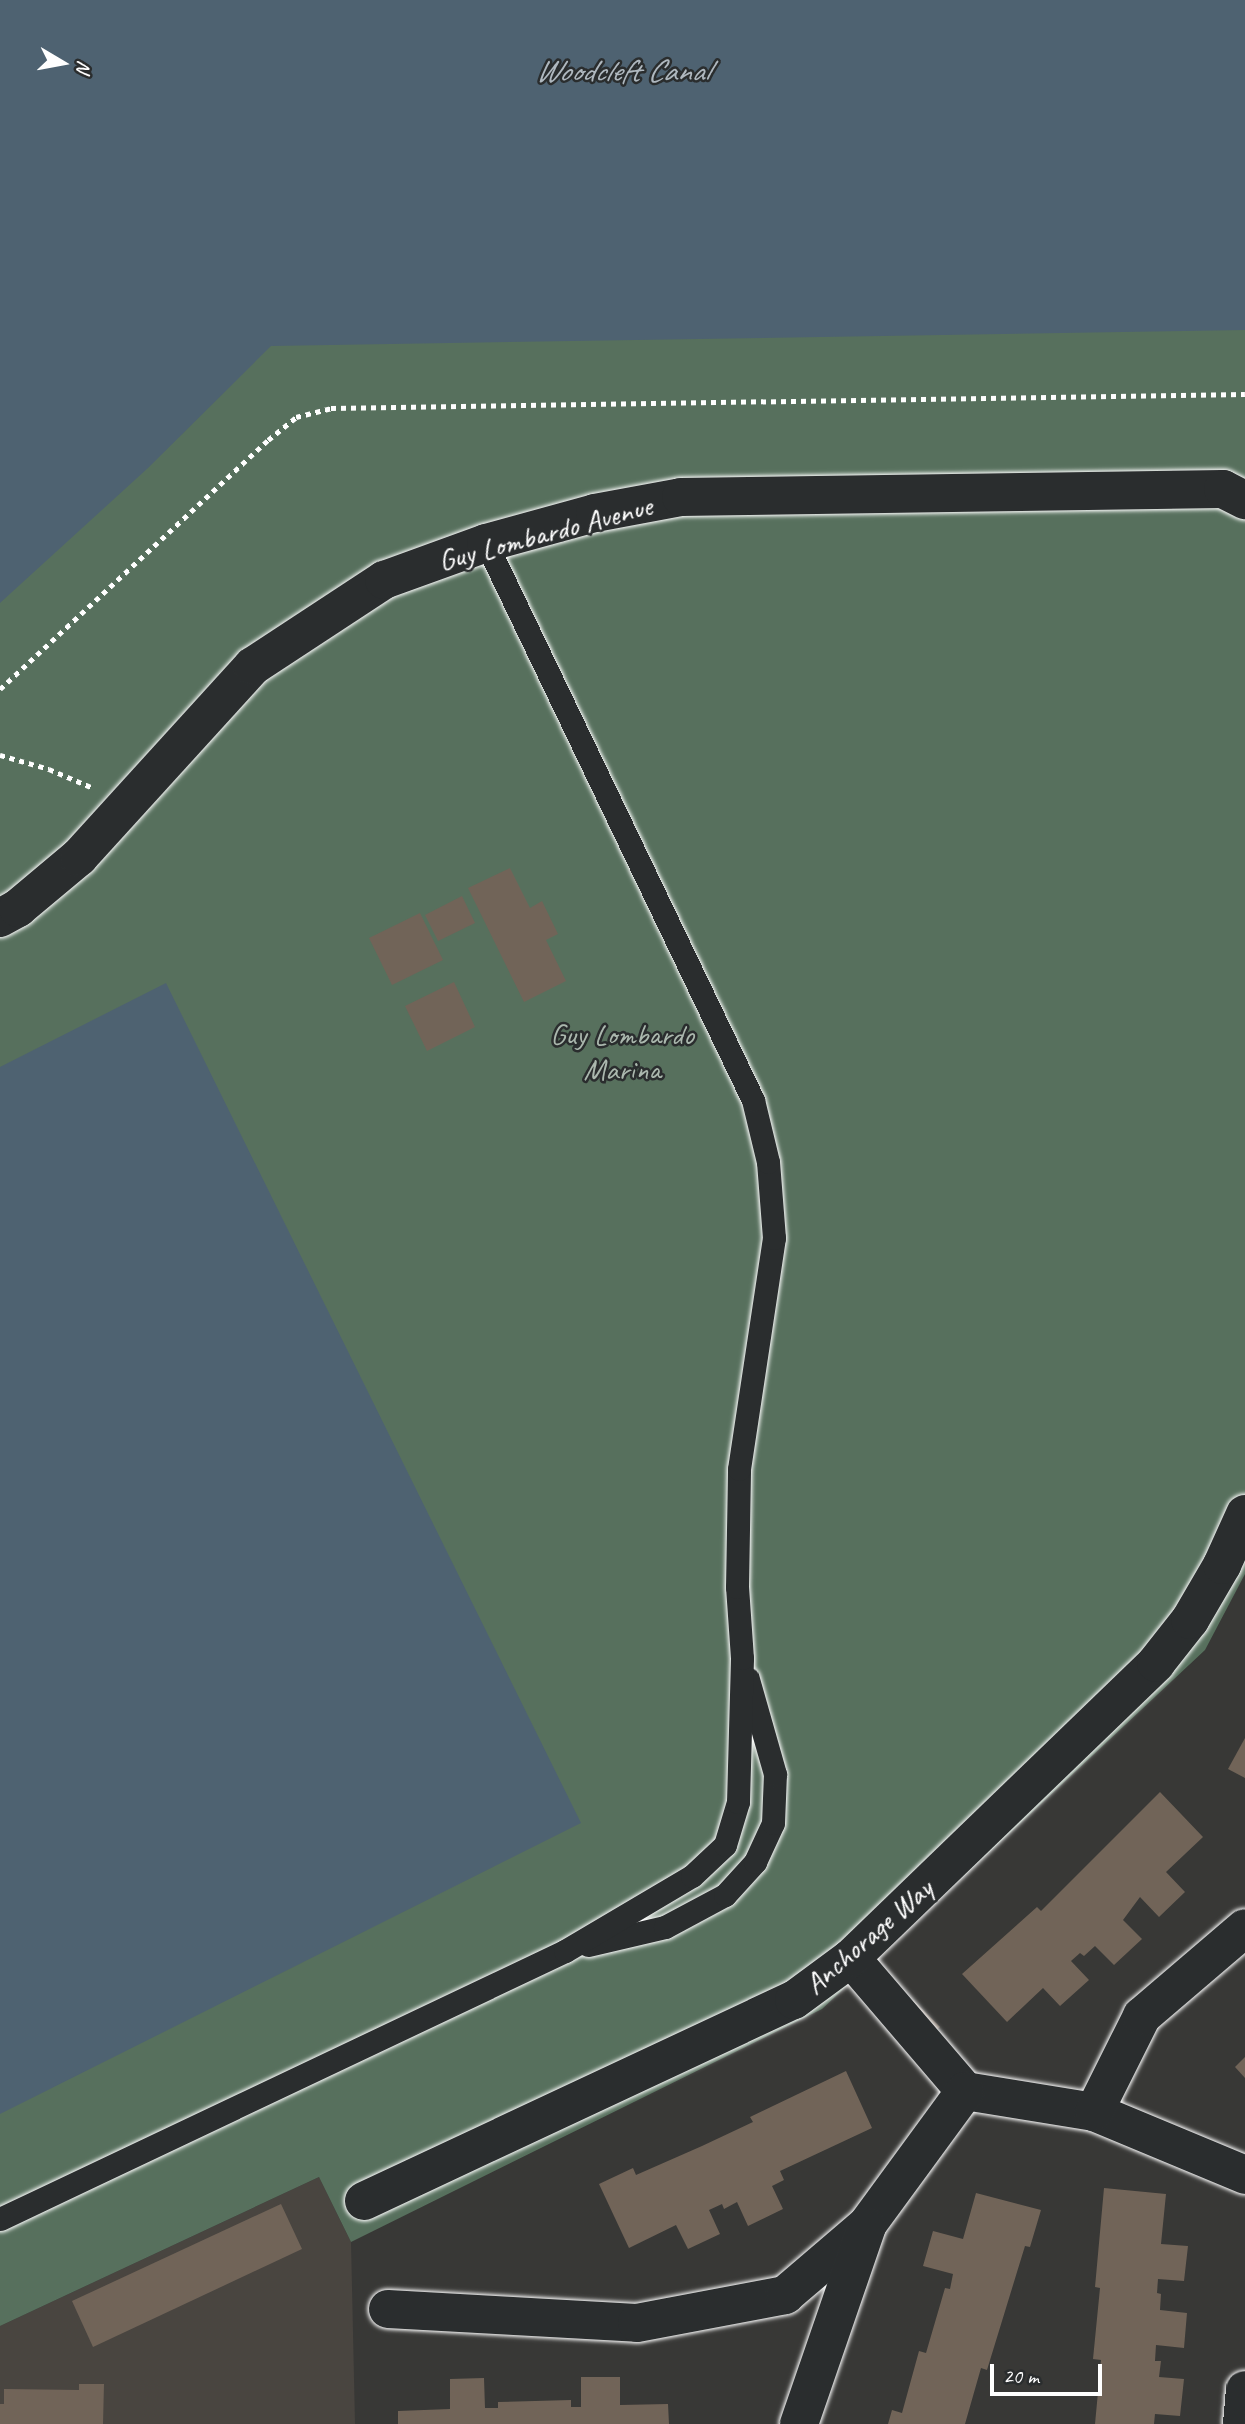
<!DOCTYPE html>
<style>
body{margin:0}
#map{position:relative;width:1245px;height:2424px;overflow:hidden;background:#383836;font-family:Caveat,sans-serif}
div>[style]{position:absolute}
.built>*{inset:0;background:#494540}
.green>*{inset:0;background:#57705d}
.water>*{inset:0;background:#4e6271}
.building>*{inset:0;background:#716458}
.path>*{height:4.5px;margin-top:-2.25px;transform-origin:0;background:repeating-linear-gradient(90deg,#fff 0 5px,transparent 0 10px)}
.roads{filter:drop-shadow(0 0 2px #fff) drop-shadow(0 0 2px #fff)}
.service>*{height:23px;margin:-11.5px;padding:0 11.5px;transform-origin:11.5px;border-radius:11.5px;background:#2a2d2e}
.minor>*{height:38px;margin:-19px;padding:0 19px;transform-origin:19px;border-radius:19px;background:#2a2d2e}
.tertiary>*{height:38px;margin:-19px;padding:0 19px;transform-origin:19px;border-radius:19px;background:#2a2d2e}
span{translate:-50% -50%;white-space:nowrap;text-align:center;line-height:1.15;-webkit-text-stroke:5px #2a2d2e;paint-order:stroke}
.street-label{font-size:30px;color:#fff}
.park-label{font-size:30px;color:#abb8ae}
.water-label{font-size:32px;color:#afb8bf;font-style:italic}
.north{position:absolute;left:28px;top:28px;width:70px;height:70px;-webkit-text-stroke:5px #2a2d2e;paint-order:stroke;rotate:100deg;font-size:19px;font-weight:700;line-height:28px;text-align:center;color:#fff}
.north::after{content:'';display:block;margin:auto;width:24px;height:32px;background:#fff;clip-path:polygon(50% 0,100% 100%,50% 72%,0 100%)}
.scale{position:absolute;left:990px;top:2364px;width:112px;height:32px;box-sizing:border-box;border:4px solid #fff;border-top:0;padding-left:9px;font-size:21px;line-height:24px;white-space:nowrap;color:#fff;-webkit-text-stroke:5px #2a2d2e;paint-order:stroke}
</style>
<div id="map">
<div class="built">
<i style="clip-path:polygon(319px 2177px,351px 2242px,355px 2424px,0 2424px,0 2326px)"></i>
</div>
<div class="green">
<i style="clip-path:polygon(250px 291px,1245px 311px,1245px 1574px,1205px 1650px,822px 2009px,351px 2242px,319px 2177px,0 2326px,0 528px)"></i>
</div>
<div class="water">
<i style="clip-path:polygon(0 0,1245px 0,1245px 330px,271px 346px,148px 468px,0 603px)"></i>
<i style="clip-path:polygon(166px 983px,581px 1823px,0 2114px,0 1067px)"></i>
</div>
<div class="building">
<i style="clip-path:polygon(510px 868px,530px 908px,542px 901px,558px 934px,546px 940px,566px 981px,524px 1002px,468px 888px)"></i>
<i style="clip-path:polygon(462px 896px,475px 923px,438px 941px,425px 915px)"></i>
<i style="clip-path:polygon(420px 913px,443px 960px,392px 985px,369px 938px)"></i>
<i style="clip-path:polygon(454px 982px,475px 1027px,427px 1051px,405px 1006px)"></i>
<i style="clip-path:polygon(1245px 1738px,1245px 1778px,1228px 1769px)"></i>
<i style="clip-path:polygon(1160px 1792px,1203px 1837px,1166px 1872px,1185px 1892px,1159px 1917px,1140px 1897px,1123px 1920px,1142px 1939px,1114px 1965px,1095px 1946px,1084px 1956px,1080px 1953px,1071px 1961px,1089px 1980px,1060px 2006px,1043px 1988px,1007px 2022px,962px 1974px,1037px 1907px,1041px 1911px)"></i>
<i style="clip-path:polygon(913px 2000px,940px 2027px,932px 2034px,906px 2007px)"></i>
<i style="clip-path:polygon(1245px 2057px,1245px 2078px,1235px 2067px)"></i>
<i style="clip-path:polygon(846px 2071px,872px 2128px,780px 2171px,784px 2180px,772px 2186px,783px 2209px,748px 2226px,737px 2202px,724px 2209px,722px 2204px,709px 2210px,720px 2234px,688px 2249px,676px 2225px,629px 2248px,599px 2184px,633px 2168px,636px 2175px,702px 2146px,753px 2122px,750px 2117px)"></i>
<i style="clip-path:polygon(1104px 2188px,1166px 2194px,1161px 2244px,1188px 2246px,1184px 2281px,1158px 2279px,1157px 2293px,1161px 2294px,1160px 2310px,1187px 2313px,1184px 2348px,1156px 2345px,1155px 2361px,1161px 2361px,1159px 2377px,1184px 2379px,1180px 2416px,1155px 2414px,1154px 2424px,1095px 2424px,1101px 2360px,1093px 2359px,1100px 2288px,1095px 2287px)"></i>
<i style="clip-path:polygon(976px 2193px,1041px 2210px,1030px 2247px,1025px 2246px,987px 2370px,981px 2368px,965px 2424px,888px 2424px,892px 2410px,902px 2413px,919px 2351px,926px 2353px,945px 2288px,950px 2289px,953px 2274px,923px 2266px,933px 2231px,963px 2239px)"></i>
<i style="clip-path:polygon(281px 2204px,302px 2249px,93px 2347px,72px 2301px)"></i>
<i style="clip-path:polygon(581px 2377px,620px 2377px,620px 2405px,668px 2404px,669px 2424px,398px 2424px,398px 2411px,450px 2409px,450px 2379px,484px 2378px,485px 2408px,498px 2408px,498px 2402px,571px 2400px,571px 2407px,581px 2407px)"></i>
<i style="clip-path:polygon(79px 2384px,104px 2384px,103px 2424px,0 2424px,0 2404px,4px 2404px,4px 2389px,79px 2390px)"></i>
</div>
<div class="path">
<i style="left:0;top:689px;width:366px;rotate:-42.9deg"></i>
<i style="left:268px;top:440px;width:36px;rotate:-39deg"></i>
<i style="left:296px;top:417px;width:36px;rotate:-14deg"></i>
<i style="left:331px;top:408px;width:914px;rotate:-0.88deg"></i>
<i style="left:0;top:755px;width:51px;rotate:15.9deg"></i>
<i style="left:49px;top:769px;width:46px;rotate:23.2deg"></i>
</div>
<div class="roads">
<div class="service">
<i style="left:588px;top:1945px;width:79px;rotate:-13.2deg"></i>
<i style="left:665px;top:1927px;width:68px;rotate:-28.1deg"></i>
<i style="left:725px;top:1895px;width:45px;rotate:-47.7deg"></i>
<i style="left:755px;top:1862px;width:43px;rotate:-65.2deg"></i>
<i style="left:773px;top:1823px;width:49px;rotate:-87.7deg"></i>
<i style="left:775px;top:1774px;width:99px;rotate:-105.9deg"></i>
<i style="left:0;top:2219px;width:625px;rotate:-25.38deg"></i>
<i style="left:565px;top:1951px;width:147px;rotate:-30.6deg"></i>
<i style="left:692px;top:1876px;width:45px;rotate:-43.2deg"></i>
<i style="left:725px;top:1845px;width:45px;rotate:-73.2deg"></i>
<i style="left:738px;top:1802px;width:144px;rotate:-88.4deg"></i>
<i style="left:742px;top:1658px;width:71px;rotate:-94deg"></i>
<i style="left:737px;top:1587px;width:118px;rotate:-89deg"></i>
<i style="left:739px;top:1469px;width:234px;rotate:-81.4deg"></i>
<i style="left:774px;top:1238px;width:76px;rotate:-94.5deg"></i>
<i style="left:768px;top:1162px;width:64px;rotate:-103.6deg"></i>
<i style="left:753px;top:1100px;width:618px;rotate:-115.61deg"></i>
</div>
<div class="minor">
<i style="left:851px;top:1958px;width:175px;rotate:49.4deg"></i>
<i style="left:965px;top:2091px;width:131px;rotate:9.2deg"></i>
<i style="left:1094px;top:2112px;width:164px;rotate:22.6deg"></i>
<i style="left:1094px;top:2112px;width:107px;rotate:-63.4deg"></i>
<i style="left:1142px;top:2016px;width:135px;rotate:-40.5deg"></i>
<i style="left:364px;top:2201px;width:475px;rotate:-25.1deg"></i>
<i style="left:794px;top:2000px;width:71px;rotate:-36.4deg"></i>
<i style="left:851px;top:1958px;width:424px;rotate:-44deg"></i>
<i style="left:1156px;top:1663px;width:55px;rotate:-51.7deg"></i>
<i style="left:1190px;top:1620px;width:64px;rotate:-59.8deg"></i>
<i style="left:1222px;top:1565px;width:56px;rotate:-65.7deg"></i>
<i style="left:388px;top:2309px;width:249px;rotate:3.2deg"></i>
<i style="left:637px;top:2323px;width:151px;rotate:-10.7deg"></i>
<i style="left:785px;top:2295px;width:108px;rotate:-40.5deg"></i>
<i style="left:867px;top:2225px;width:166px;rotate:-53.8deg"></i>
<i style="left:799px;top:2424px;width:208px;rotate:-71deg"></i>
<i style="left:1242px;top:2424px;width:34px;rotate:-85deg"></i>
</div>
<div class="tertiary">
<i style="left:0;top:918px;width:21px;rotate:-29deg"></i>
<i style="left:18px;top:908px;width:80px;rotate:-39.9deg"></i>
<i style="left:79px;top:857px;width:258px;rotate:-47.7deg"></i>
<i style="left:253px;top:666px;width:157px;rotate:-33.3deg"></i>
<i style="left:384px;top:580px;width:109px;rotate:-19.9deg"></i>
<i style="left:486px;top:543px;width:113px;rotate:-15.4deg"></i>
<i style="left:595px;top:513px;width:87px;rotate:-10.5deg"></i>
<i style="left:681px;top:497px;width:542px;rotate:-0.85deg"></i>
<i style="left:1223px;top:489px;width:25px;rotate:27deg"></i>
</div>
</div>
<div class="street-label">
<span style="left:545px;top:533px;rotate:-15deg">Guy Lombardo Avenue</span>
<span style="left:868px;top:1936px;rotate:-41deg">Anchorage Way</span>
</div>
<div class="park-label">
<span style="left:622px;top:1051px">Guy Lombardo<br>Marina</span>
</div>
<div class="water-label">
<span style="left:622px;top:71px">Woodcleft Canal</span>
</div>
<div class="north">N</div>
<div class="scale">20 m</div>
</div>
